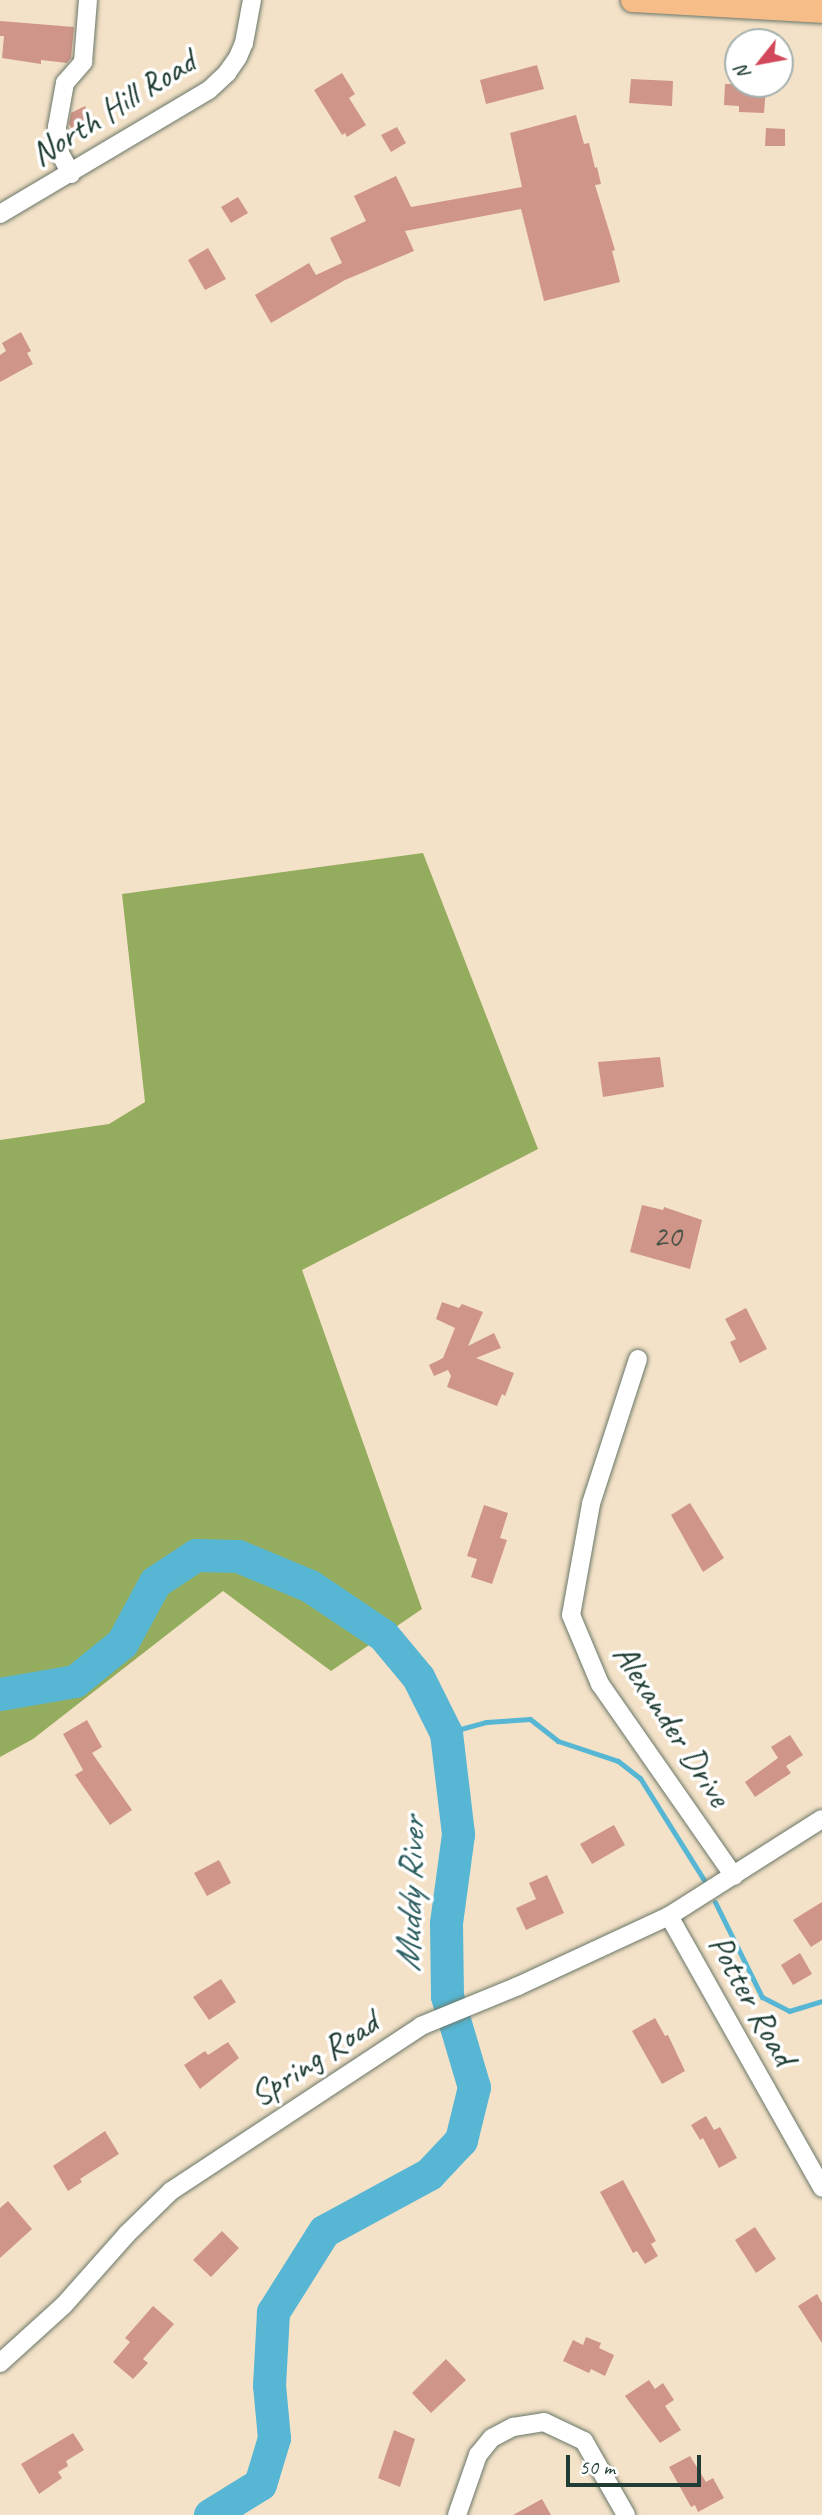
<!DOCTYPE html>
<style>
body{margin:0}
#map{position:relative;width:822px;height:2515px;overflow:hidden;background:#f4e2c8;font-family:Caveat,sans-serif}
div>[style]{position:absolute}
.forest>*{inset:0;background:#94ac5d}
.stream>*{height:5px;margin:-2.5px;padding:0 2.5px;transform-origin:2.5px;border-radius:2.5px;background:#56b6d4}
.river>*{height:33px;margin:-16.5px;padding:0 16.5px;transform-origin:16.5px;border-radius:16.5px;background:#56b6d4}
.building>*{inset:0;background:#cf9588}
.roads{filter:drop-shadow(0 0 2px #6a7768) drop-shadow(0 0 2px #6a7768)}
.minor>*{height:18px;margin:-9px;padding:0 9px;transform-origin:9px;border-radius:9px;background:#fff}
.major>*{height:23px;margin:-11.5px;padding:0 11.5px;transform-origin:11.5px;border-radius:11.5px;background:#f7bd88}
span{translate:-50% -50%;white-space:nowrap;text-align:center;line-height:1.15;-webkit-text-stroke:7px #fff;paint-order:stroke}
.number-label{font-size:32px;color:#4b5349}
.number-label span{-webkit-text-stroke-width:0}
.street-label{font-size:35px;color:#1f3d34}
.water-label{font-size:37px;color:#306164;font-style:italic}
.north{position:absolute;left:724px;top:28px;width:70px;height:70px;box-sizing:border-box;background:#fff;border:2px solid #a5b1ae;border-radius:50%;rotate:239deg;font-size:19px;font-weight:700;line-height:28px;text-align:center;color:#1f3d34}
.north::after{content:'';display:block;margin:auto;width:24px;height:32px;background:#d1495b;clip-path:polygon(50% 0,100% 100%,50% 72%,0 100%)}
.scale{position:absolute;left:566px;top:2455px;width:135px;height:32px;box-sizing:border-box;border:4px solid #1f3d34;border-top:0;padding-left:9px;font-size:21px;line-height:24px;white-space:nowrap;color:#1f3d34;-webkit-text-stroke:5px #fff;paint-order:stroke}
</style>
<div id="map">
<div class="forest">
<i style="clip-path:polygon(423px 853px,538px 1149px,302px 1270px,422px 1609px,331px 1671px,223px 1591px,33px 1739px,0 1757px,0 1140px,109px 1124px,145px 1102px,122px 894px)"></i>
</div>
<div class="stream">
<i style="left:446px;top:1733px;width:41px;rotate:-15.4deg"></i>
<i style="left:486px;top:1722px;width:44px;rotate:-3.9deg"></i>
<i style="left:530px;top:1719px;width:36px;rotate:38deg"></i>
<i style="left:558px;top:1741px;width:63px;rotate:18.4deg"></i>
<i style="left:618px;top:1761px;width:28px;rotate:38deg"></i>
<i style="left:640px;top:1778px;width:120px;rotate:57.9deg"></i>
<i style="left:715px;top:1902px;width:106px;rotate:63.7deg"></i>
<i style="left:762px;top:1997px;width:30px;rotate:27deg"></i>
<i style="left:789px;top:2011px;width:34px;rotate:-17deg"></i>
</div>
<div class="river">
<i style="left:0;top:1694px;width:76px;rotate:-9.8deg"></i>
<i style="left:75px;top:1681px;width:60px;rotate:-39deg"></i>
<i style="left:122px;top:1643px;width:69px;rotate:-61.6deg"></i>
<i style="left:155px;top:1582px;width:49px;rotate:-33.4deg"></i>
<i style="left:196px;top:1555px;width:42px;rotate:1.4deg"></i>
<i style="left:238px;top:1556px;width:78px;rotate:22.6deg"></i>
<i style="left:310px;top:1586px;width:88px;rotate:33.9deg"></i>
<i style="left:383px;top:1635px;width:55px;rotate:50.2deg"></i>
<i style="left:418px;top:1677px;width:63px;rotate:63.4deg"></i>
<i style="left:446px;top:1733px;width:102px;rotate:83.2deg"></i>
<i style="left:458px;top:1834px;width:90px;rotate:97.7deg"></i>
<i style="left:446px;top:1923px;width:73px;rotate:89.2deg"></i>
<i style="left:447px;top:1996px;width:95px;rotate:73.5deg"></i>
<i style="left:474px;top:2087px;width:55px;rotate:103.8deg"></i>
<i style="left:461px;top:2140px;width:47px;rotate:133.3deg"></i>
<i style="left:429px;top:2174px;width:119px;rotate:151.5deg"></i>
<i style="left:324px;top:2231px;width:96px;rotate:122.2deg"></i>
<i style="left:273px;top:2312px;width:73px;rotate:93.1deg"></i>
<i style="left:269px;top:2385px;width:53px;rotate:84.6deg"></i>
<i style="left:274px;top:2438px;width:48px;rotate:106.9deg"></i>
<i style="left:260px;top:2484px;width:59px;rotate:148.2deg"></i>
</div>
<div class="building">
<i style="clip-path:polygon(0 21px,74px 27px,71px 58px,67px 63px,41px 60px,41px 64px,2px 58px,4px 36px,0 36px)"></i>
<i style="clip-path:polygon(537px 65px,544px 89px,486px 104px,480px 80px)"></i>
<i style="clip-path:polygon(342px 73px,355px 94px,349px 98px,366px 125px,347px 137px,345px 133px,342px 135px,314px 90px)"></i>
<i style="clip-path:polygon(631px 79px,673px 81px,672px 106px,629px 103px)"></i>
<i style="clip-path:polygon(725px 84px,756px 84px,756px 87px,766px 88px,764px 113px,739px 112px,739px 106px,724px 105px)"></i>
<i style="clip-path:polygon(85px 106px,94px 123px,74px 133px,69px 124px,71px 113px)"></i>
<i style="clip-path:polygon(576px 115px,584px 144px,589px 143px,595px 168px,597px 167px,601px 184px,595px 185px,615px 250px,612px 251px,620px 282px,544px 301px,521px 209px,405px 231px,414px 251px,345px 280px,271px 323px,255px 295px,309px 263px,316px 275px,342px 263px,330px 238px,366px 221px,354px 196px,396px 176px,411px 207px,522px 187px,510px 133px)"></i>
<i style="clip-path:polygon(397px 127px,406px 143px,391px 152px,381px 135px)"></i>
<i style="clip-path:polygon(766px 128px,785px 129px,785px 146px,765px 146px)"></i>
<i style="clip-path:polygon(238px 197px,248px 213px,231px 223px,221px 207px)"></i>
<i style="clip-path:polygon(208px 248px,226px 279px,205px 290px,188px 260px)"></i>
<i style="clip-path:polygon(21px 332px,31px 351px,27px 353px,33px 364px,0 382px,0 355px,6px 351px,2px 343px)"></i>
<i style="clip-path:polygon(660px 1057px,664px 1087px,603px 1097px,598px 1062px)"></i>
<i style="clip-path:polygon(642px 1205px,663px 1210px,664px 1207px,702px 1220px,690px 1269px,630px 1252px)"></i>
<i style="clip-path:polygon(442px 1302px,459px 1308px,462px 1304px,483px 1312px,468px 1346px,494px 1333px,501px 1348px,476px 1358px,514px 1373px,505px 1396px,502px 1394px,497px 1406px,447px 1387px,451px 1376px,448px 1370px,434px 1376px,429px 1365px,443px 1358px,455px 1328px,436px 1319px)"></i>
<i style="clip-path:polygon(746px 1308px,767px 1349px,740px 1363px,730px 1342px,736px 1339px,725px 1319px)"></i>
<i style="clip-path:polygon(690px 1503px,724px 1558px,703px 1572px,671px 1515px)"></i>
<i style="clip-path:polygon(484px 1505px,508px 1513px,500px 1538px,507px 1540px,492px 1584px,471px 1577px,477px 1559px,467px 1556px)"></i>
<i style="clip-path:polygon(87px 1720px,102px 1747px,92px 1753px,132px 1810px,110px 1825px,75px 1775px,83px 1770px,63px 1734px)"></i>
<i style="clip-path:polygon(790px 1735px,803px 1755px,786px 1766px,791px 1773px,755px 1797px,745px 1782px,778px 1758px,771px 1747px)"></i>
<i style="clip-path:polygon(614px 1825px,625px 1845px,592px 1864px,580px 1844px)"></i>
<i style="clip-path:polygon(219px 1860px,231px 1883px,207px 1896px,194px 1873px)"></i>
<i style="clip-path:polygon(547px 1875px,564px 1913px,526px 1930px,516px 1908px,536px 1899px,529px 1883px)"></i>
<i style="clip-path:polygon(822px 1902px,822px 1940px,811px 1947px,793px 1920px)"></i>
<i style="clip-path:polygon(800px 1953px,812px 1974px,793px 1985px,781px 1965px)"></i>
<i style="clip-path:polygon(221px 1979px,236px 2002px,209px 2020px,193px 1997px)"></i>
<i style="clip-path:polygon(655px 2018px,665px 2036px,668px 2035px,685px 2071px,662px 2084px,632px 2031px)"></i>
<i style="clip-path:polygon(228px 2042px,239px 2058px,200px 2089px,184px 2065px,205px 2051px,208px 2055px)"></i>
<i style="clip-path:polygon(706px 2116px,714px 2130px,720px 2127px,737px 2158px,719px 2168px,703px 2138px,700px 2140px,691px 2125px)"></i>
<i style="clip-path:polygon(105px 2131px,119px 2154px,80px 2179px,82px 2182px,68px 2191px,53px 2166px)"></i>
<i style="clip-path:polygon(623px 2180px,656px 2241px,651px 2244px,658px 2256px,645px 2264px,637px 2251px,633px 2253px,600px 2192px)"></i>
<i style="clip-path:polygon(8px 2201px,32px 2229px,0 2258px,0 2208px)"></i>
<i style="clip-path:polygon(755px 2227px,776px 2259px,756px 2273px,735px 2240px)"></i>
<i style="clip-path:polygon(222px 2231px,239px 2248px,211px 2277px,193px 2260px)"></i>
<i style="clip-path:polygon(817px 2294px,822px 2303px,822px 2343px,798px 2306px)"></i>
<i style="clip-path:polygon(153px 2306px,174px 2324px,143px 2359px,148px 2363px,133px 2379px,113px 2362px,130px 2342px,125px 2338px)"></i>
<i style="clip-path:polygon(586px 2337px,601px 2343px,599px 2348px,614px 2355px,605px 2376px,591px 2369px,589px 2373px,563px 2361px,573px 2340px,583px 2345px)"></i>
<i style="clip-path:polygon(446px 2359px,466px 2380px,431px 2413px,412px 2393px)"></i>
<i style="clip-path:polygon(649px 2380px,655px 2389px,663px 2383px,674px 2400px,665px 2406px,681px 2430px,660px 2443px,625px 2396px)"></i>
<i style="clip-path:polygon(394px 2430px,415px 2439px,400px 2487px,378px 2478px)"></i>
<i style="clip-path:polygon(73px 2433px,84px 2450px,66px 2461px,68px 2466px,58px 2472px,62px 2478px,39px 2494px,21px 2464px)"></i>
<i style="clip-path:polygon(690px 2456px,706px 2482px,713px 2478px,724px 2498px,698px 2512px,695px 2505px,691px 2507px,669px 2467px)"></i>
<i style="clip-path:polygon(542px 2499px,551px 2515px,513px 2515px)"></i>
</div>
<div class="roads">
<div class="minor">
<i style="left:71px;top:174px;width:24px;rotate:-118deg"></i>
<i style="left:60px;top:153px;width:26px;rotate:-97deg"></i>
<i style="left:57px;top:127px;width:45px;rotate:-79.7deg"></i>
<i style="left:65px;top:83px;width:28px;rotate:-49deg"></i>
<i style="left:83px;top:62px;width:62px;rotate:-85.4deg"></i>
<i style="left:0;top:214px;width:243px;rotate:-30.7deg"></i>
<i style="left:209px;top:90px;width:25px;rotate:-43deg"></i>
<i style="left:227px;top:73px;width:19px;rotate:-55deg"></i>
<i style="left:238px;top:57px;width:15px;rotate:-67deg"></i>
<i style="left:244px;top:43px;width:44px;rotate:-79.5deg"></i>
<i style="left:638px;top:1359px;width:152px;rotate:108deg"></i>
<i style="left:591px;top:1504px;width:113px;rotate:100.2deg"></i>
<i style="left:571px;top:1615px;width:75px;rotate:67.2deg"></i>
<i style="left:600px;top:1684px;width:234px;rotate:55.1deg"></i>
<i style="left:669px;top:1916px;width:312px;rotate:60.6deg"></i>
<i style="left:0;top:2363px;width:86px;rotate:-42.2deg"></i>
<i style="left:64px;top:2305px;width:95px;rotate:-48.4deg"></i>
<i style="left:127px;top:2234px;width:62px;rotate:-44.3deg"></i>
<i style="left:171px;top:2191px;width:300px;rotate:-33.4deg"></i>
<i style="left:421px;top:2026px;width:105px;rotate:-22.4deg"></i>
<i style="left:518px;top:1986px;width:166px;rotate:-24.9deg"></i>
<i style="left:669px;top:1916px;width:181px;rotate:-32.4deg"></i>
<i style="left:457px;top:2515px;width:64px;rotate:-70.7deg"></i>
<i style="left:478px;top:2455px;width:22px;rotate:-51deg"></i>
<i style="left:492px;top:2438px;width:24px;rotate:-28deg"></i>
<i style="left:513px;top:2427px;width:31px;rotate:-9deg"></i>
<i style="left:544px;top:2422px;width:44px;rotate:25.4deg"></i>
<i style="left:584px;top:2441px;width:85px;rotate:60.4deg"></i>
</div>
<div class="major">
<i style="left:632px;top:0;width:190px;rotate:3.3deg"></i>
</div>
</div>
<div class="number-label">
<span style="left:667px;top:1236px">20</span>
</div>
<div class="street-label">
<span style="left:113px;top:108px;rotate:-32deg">North Hill Road</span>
<span style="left:672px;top:1725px;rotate:57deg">Alexander Drive</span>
<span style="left:752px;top:2000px;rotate:61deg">Potter Road</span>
<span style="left:314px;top:2059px;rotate:-33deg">Spring Road</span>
</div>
<div class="water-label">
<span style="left:410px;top:1895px;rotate:-88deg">Muddy River</span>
</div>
<div class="north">N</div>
<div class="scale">50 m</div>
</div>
